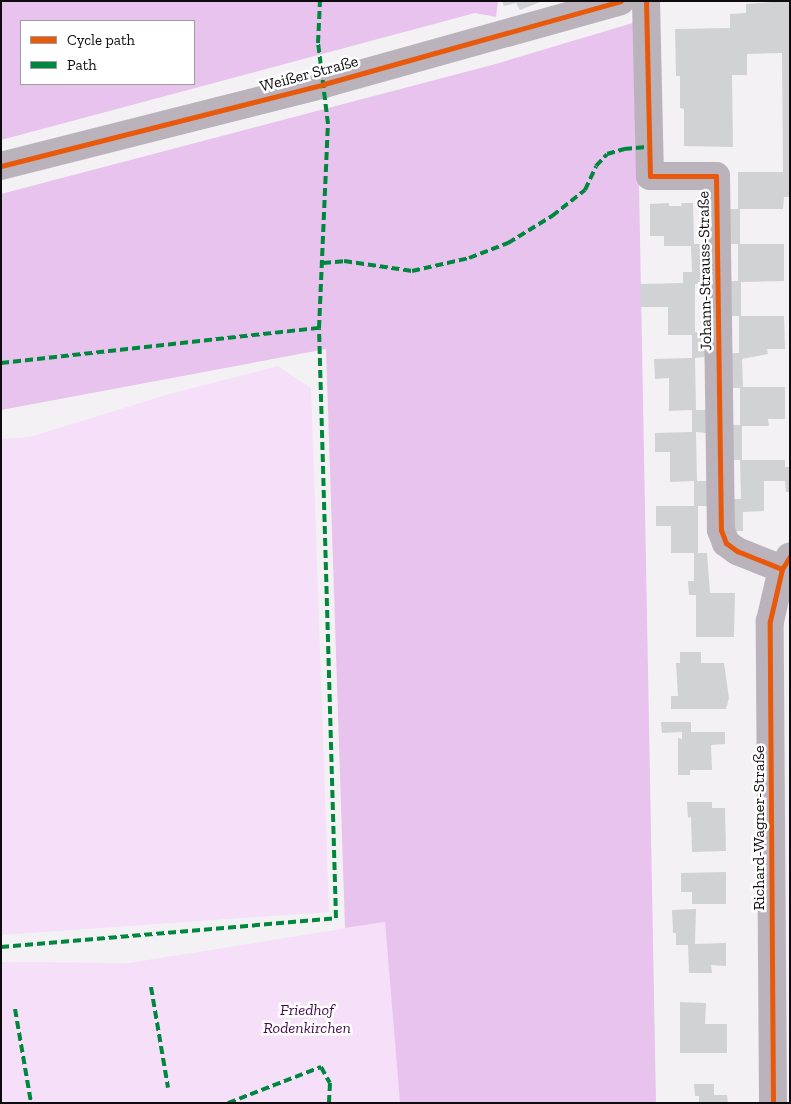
<!DOCTYPE html>
<meta charset="utf-8">
<style>
body{margin:0}
#map{position:relative;width:791px;height:1104px;overflow:hidden;background:#f4f1f5;font-family:"Zilla Slab",serif}
div>[style]{position:absolute}
.green>*{inset:0;background:#f5dff9}
.forest>*{inset:0;background:#e7c3ed}
.building>*{inset:0;background:#d1d2d3}
.minor>*{height:28px;margin:-14px;padding:0 14px;transform-origin:14px;border-radius:14px;background:#bab3bc}
.quiet>*{height:4px;margin-top:-2px;transform-origin:0;background:repeating-linear-gradient(90deg,#00873e 0 8px,transparent 0 12px)}
.cycleway>*{height:5px;margin:-2.5px;padding:0 2.5px;transform-origin:2.5px;border-radius:2.5px;background:#e8590c}
span{translate:-50% -50%;white-space:nowrap;text-align:center;line-height:1.15;-webkit-text-stroke:5px #fff;paint-order:stroke}
.street-label{font-size:16px;color:#0e0c0e}
.park-label{font-size:16px;color:#42094c;font-style:italic}
.frame{position:absolute;inset:0;border:2px solid #0e0c0e;pointer-events:none}
.legend{position:absolute;left:20px;top:20px;width:175px;height:65px;box-sizing:border-box;background:#fff;border:1px solid #9f9e9f;margin:0;padding:6px 9px;list-style:none;font-size:15px;color:#0e0c0e}
.legend li{display:flex;align-items:center;gap:10px;height:25px}
.legend b{width:25px;border:1px solid #9f9e9f}
</style>
<div id="map">
<div class="green">
<i style="clip-path:polygon(278px 366px,311px 388px,329px 912px,1px 935px,1px 439px,30px 437px,166px 395px)"></i>
<i style="clip-path:polygon(385px 922px,400px 1103px,1px 1103px,1px 962px,129px 963px)"></i>
</div>
<div class="forest">
<i style="clip-path:polygon(evenodd,1px 1px,498px 1px,496px 17px,475px 13px,1px 140px,1px 1px,21px 21px,194px 21px,194px 84px,21px 84px,21px 21px)"></i>
<i style="clip-path:polygon(636px 22px,656px 1103px,400px 1103px,385px 922px,345px 928px,326px 349px,1px 410px,1px 194px,492px 65px)"></i>
</div>
<div class="building">
<i style="clip-path:polygon(502px 1px,540px 1px,540px 2px,520px 10px,516px 3px,504px 6px)"></i>
<i style="clip-path:polygon(785px 1px,790px 1px,790px 197px,784px 197px,783px 209px,740px 209px,740px 244px,784px 244px,784px 281px,741px 282px,741px 316px,784px 316px,785px 349px,767px 349px,768px 354px,742px 359px,743px 387px,785px 387px,785px 419px,768px 419px,769px 426px,742px 426px,742px 460px,785px 460px,785px 467px,790px 467px,790px 492px,786px 492px,785px 481px,764px 481px,764px 511px,743px 512px,743px 531px,731px 531px,731px 499px,741px 499px,740px 460px,730px 460px,730px 425px,740px 425px,740px 388px,730px 388px,729px 353px,739px 353px,739px 316px,729px 316px,729px 281px,738px 281px,738px 244px,729px 244px,728px 209px,738px 209px,738px 172px,783px 172px,782px 53px,747px 54px,747px 75px,732px 75px,733px 147px,684px 146px,684px 109px,680px 108px,680px 76px,676px 76px,675px 29px,730px 28px,730px 14px,746px 13px,746px 4px)"></i>
<i style="clip-path:polygon(669px 203px,669px 206px,682px 206px,681px 203px,693px 203px,694px 244px,704px 244px,704px 283px,695px 284px,695px 332px,705px 332px,705px 357px,695px 358px,696px 410px,706px 410px,706px 433px,696px 432px,697px 481px,707px 481px,707px 506px,698px 506px,698px 553px,707px 553px,710px 593px,735px 593px,734px 637px,696px 637px,696px 595px,689px 595px,688px 581px,694px 581px,694px 553px,671px 553px,671px 526px,656px 526px,656px 506px,694px 506px,694px 481px,670px 482px,670px 452px,655px 452px,655px 433px,692px 432px,692px 410px,669px 411px,669px 378px,655px 379px,654px 359px,692px 358px,692px 335px,668px 335px,668px 307px,641px 307px,640px 284px,683px 283px,683px 272px,692px 272px,691px 246px,664px 246px,664px 236px,650px 236px,650px 204px)"></i>
<i style="clip-path:polygon(680px 652px,701px 652px,701px 663px,724px 663px,729px 698px,726px 709px,671px 709px,671px 696px,678px 696px,676px 663px,680px 663px)"></i>
<i style="clip-path:polygon(661px 722px,691px 722px,691px 732px,725px 732px,725px 744px,711px 745px,712px 770px,690px 770px,690px 775px,678px 775px,678px 738px,682px 739px,682px 732px,662px 733px)"></i>
<i style="clip-path:polygon(687px 802px,712px 802px,712px 808px,725px 808px,726px 851px,692px 852px,691px 817px,688px 818px)"></i>
<i style="clip-path:polygon(726px 872px,726px 904px,692px 904px,692px 892px,681px 892px,681px 873px)"></i>
<i style="clip-path:polygon(696px 909px,695px 944px,726px 943px,726px 966px,711px 965px,712px 973px,689px 973px,688px 945px,676px 945px,676px 933px,673px 933px,672px 910px)"></i>
<i style="clip-path:polygon(680px 1002px,706px 1003px,705px 1024px,727px 1024px,727px 1053px,680px 1053px)"></i>
<i style="clip-path:polygon(694px 1084px,714px 1084px,714px 1095px,727px 1095px,728px 1103px,699px 1103px,699px 1096px,695px 1096px)"></i>
</div>
<div class="minor">
<i style="left:646px;top:1px;width:175px;rotate:88.7deg"></i>
<i style="left:650px;top:176px;width:66px"></i>
<i style="left:716px;top:176px;width:354px;rotate:89.2deg"></i>
<i style="left:721px;top:530px;width:14px;rotate:69deg"></i>
<i style="left:726px;top:543px;width:14px;rotate:36deg"></i>
<i style="left:737px;top:551px;width:48px;rotate:21.8deg"></i>
<i style="left:1px;top:166px;width:333px;rotate:-14.2deg"></i>
<i style="left:324px;top:84px;width:308px;rotate:-15.6deg"></i>
<i style="left:773px;top:1103px;width:482px;rotate:-90.4deg"></i>
<i style="left:770px;top:621px;width:53px;rotate:-77deg"></i>
<i style="left:782px;top:569px;width:15px;rotate:-58deg"></i>
</div>
<div class="quiet">
<i style="left:323px;top:263px;width:21px;rotate:-5deg"></i>
<i style="left:344px;top:261px;width:69px;rotate:8.4deg"></i>
<i style="left:412px;top:271px;width:58px;rotate:-12.8deg"></i>
<i style="left:469px;top:258px;width:42px;rotate:-21deg"></i>
<i style="left:508px;top:243px;width:52px;rotate:-31.5deg"></i>
<i style="left:552px;top:216px;width:42px;rotate:-38.2deg"></i>
<i style="left:585px;top:190px;width:26px;rotate:-65deg"></i>
<i style="left:596px;top:166px;width:16px;rotate:-47deg"></i>
<i style="left:607px;top:154px;width:18px;rotate:-16deg"></i>
<i style="left:624px;top:149px;width:25px;rotate:-5deg"></i>
<i style="left:1px;top:363px;width:320px;rotate:-6.3deg"></i>
<i style="left:319px;top:328px;width:204px;rotate:-87.5deg"></i>
<i style="left:328px;top:124px;width:82px;rotate:-97deg"></i>
<i style="left:318px;top:43px;width:42px;rotate:-87.3deg"></i>
<i style="left:1px;top:947px;width:336px;rotate:-4.9deg"></i>
<i style="left:336px;top:918px;width:590px;rotate:-91.65deg"></i>
<i style="left:151px;top:987px;width:102px;rotate:80.4deg"></i>
<i style="left:15px;top:1009px;width:95px;rotate:80.3deg"></i>
<i style="left:228px;top:1103px;width:100px;rotate:-21.2deg"></i>
<i style="left:321px;top:1067px;width:18px;rotate:61deg"></i>
<i style="left:330px;top:1083px;width:20px;rotate:93deg"></i>
</div>
<div class="cycleway">
<i style="left:646px;top:1px;width:175px;rotate:88.7deg"></i>
<i style="left:650px;top:176px;width:66px"></i>
<i style="left:716px;top:176px;width:354px;rotate:89.2deg"></i>
<i style="left:721px;top:530px;width:14px;rotate:69deg"></i>
<i style="left:726px;top:543px;width:14px;rotate:36deg"></i>
<i style="left:737px;top:551px;width:48px;rotate:21.8deg"></i>
<i style="left:1px;top:166px;width:333px;rotate:-14.2deg"></i>
<i style="left:324px;top:84px;width:308px;rotate:-15.6deg"></i>
<i style="left:773px;top:1103px;width:482px;rotate:-90.4deg"></i>
<i style="left:770px;top:621px;width:53px;rotate:-77deg"></i>
<i style="left:782px;top:569px;width:15px;rotate:-58deg"></i>
</div>
<div class="street-label">
<span style="left:309px;top:74px;rotate:-15deg">Weißer Straße</span>
<span style="left:705px;top:271px;rotate:-91deg">Johann-Strauss-Straße</span>
<span style="left:759px;top:828px;rotate:-90deg">Richard-Wagner-Straße</span>
</div>
<div class="park-label">
<span style="left:307px;top:1019px">Friedhof<br>Rodenkirchen</span>
</div>
<div class="frame"></div>
<ul class="legend">
<li><b style="height:6px;background:#e8590c"></b>Cycle path</li>
<li><b style="height:6px;background:#00873e"></b>Path</li>
</ul>
</div>
